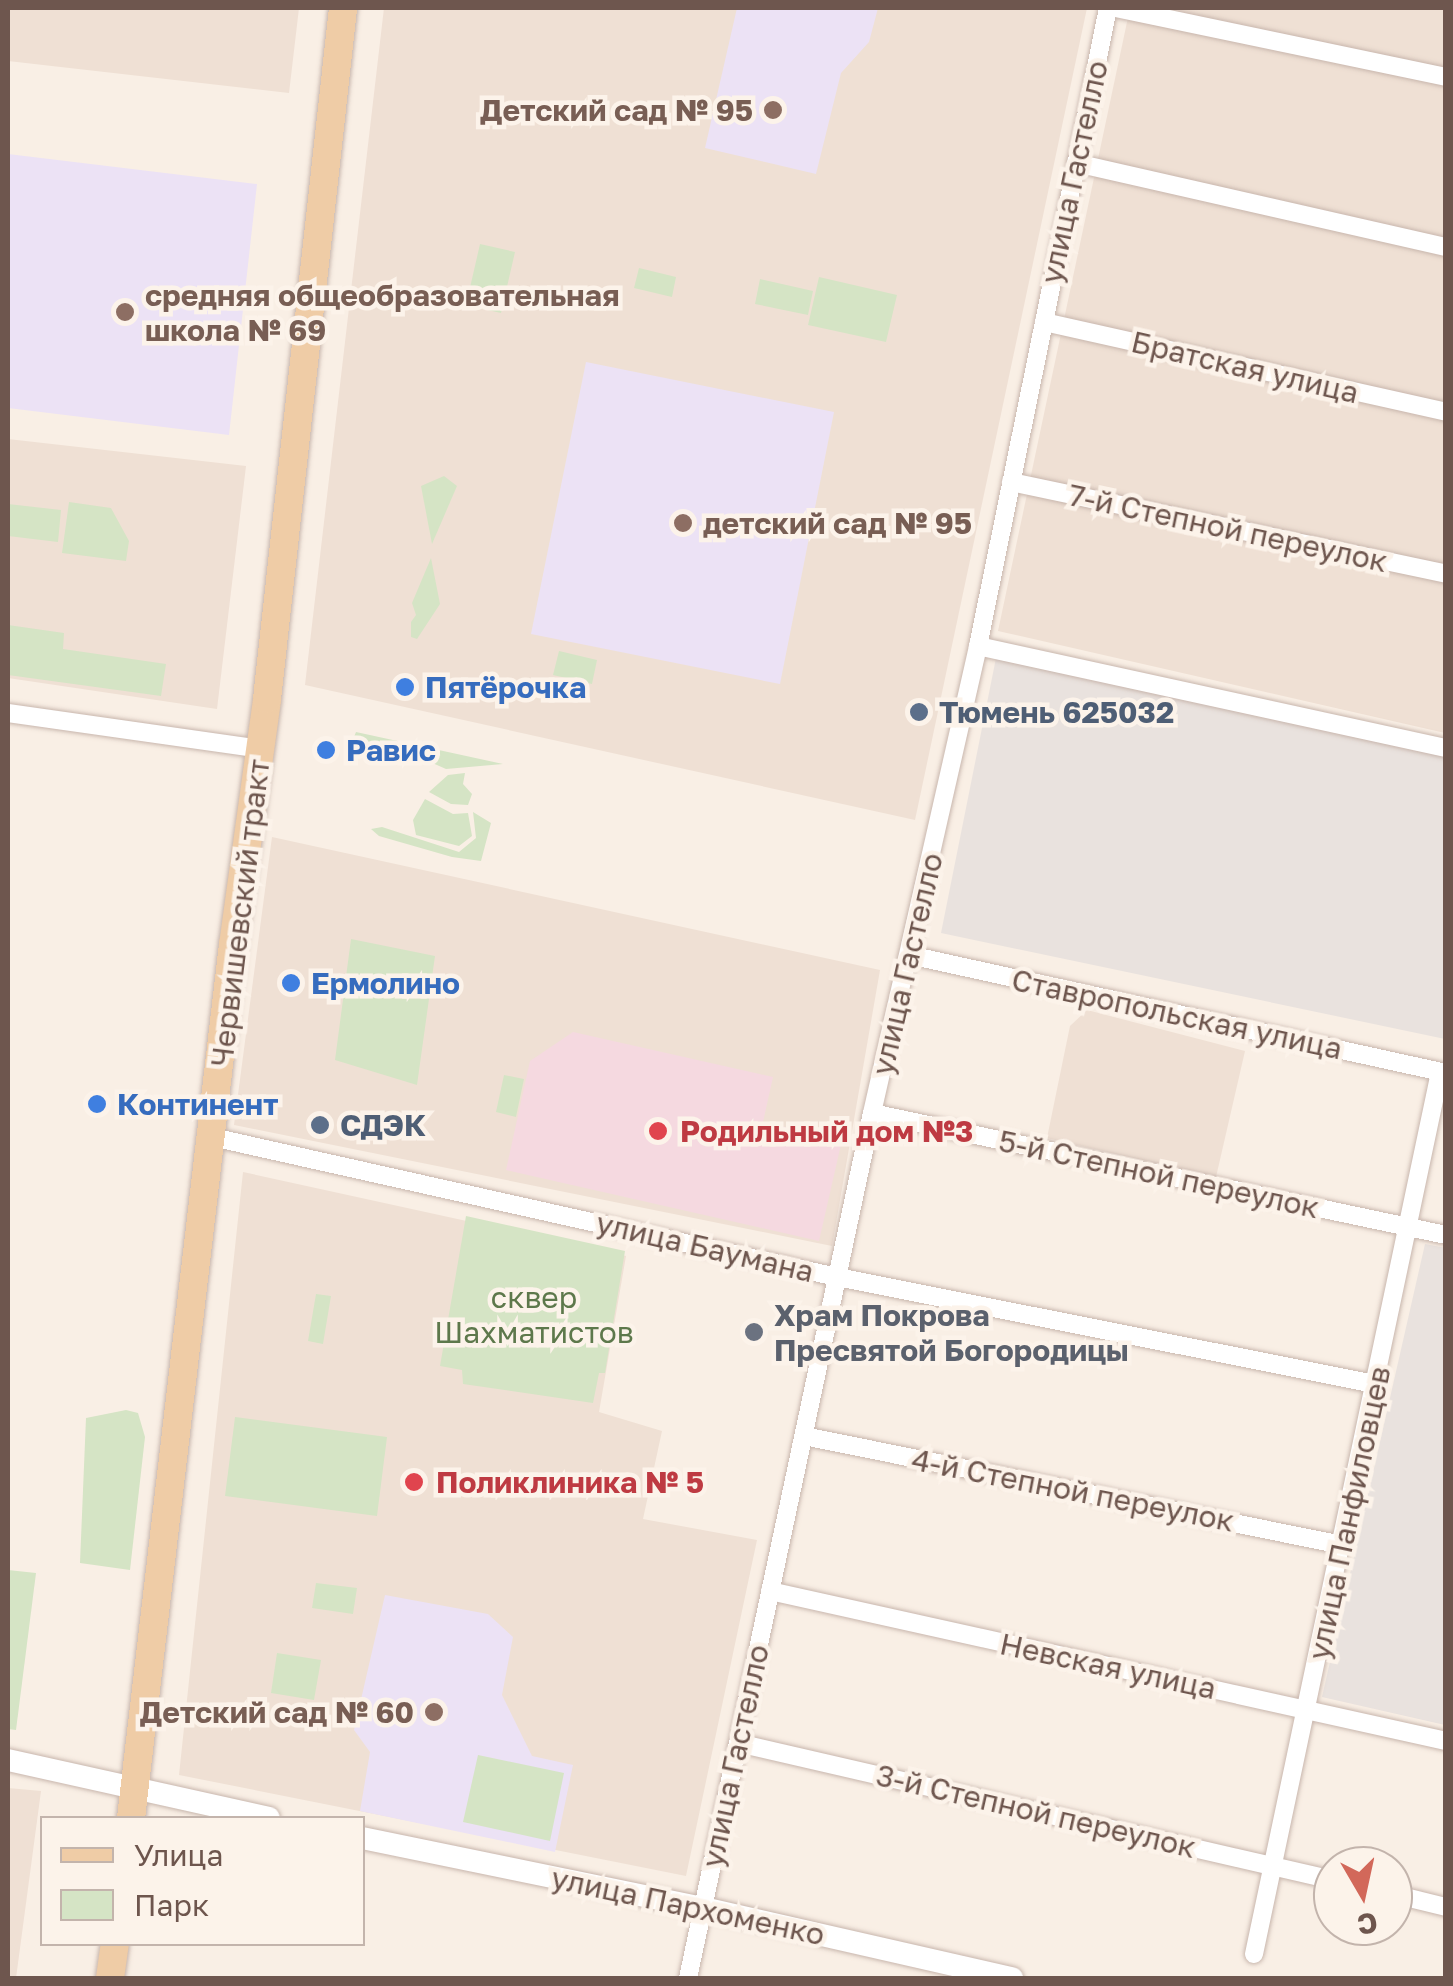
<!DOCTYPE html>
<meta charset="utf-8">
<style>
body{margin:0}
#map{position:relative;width:1453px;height:1986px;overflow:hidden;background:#f9efe5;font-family:"Golos Text",sans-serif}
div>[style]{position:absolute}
.residential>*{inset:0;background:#efe0d4}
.industrial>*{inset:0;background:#e9e2de}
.education>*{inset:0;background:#ece2f5}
.medical>*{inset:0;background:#f5d9e0}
.green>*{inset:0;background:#d5e4c5}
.roads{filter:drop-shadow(0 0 2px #c8b6ad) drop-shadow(0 0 2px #c8b6ad)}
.minor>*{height:18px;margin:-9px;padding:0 9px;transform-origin:9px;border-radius:9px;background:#fff}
.tertiary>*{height:22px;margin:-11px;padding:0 11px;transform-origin:11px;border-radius:11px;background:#fff}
.primary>*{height:28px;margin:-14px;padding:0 14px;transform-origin:14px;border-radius:14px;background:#efcca6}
.dots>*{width:28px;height:28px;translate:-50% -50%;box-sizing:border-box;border:5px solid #fcf3ea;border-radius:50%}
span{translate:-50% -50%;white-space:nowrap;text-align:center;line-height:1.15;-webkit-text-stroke:9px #fcf3ea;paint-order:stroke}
.education-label{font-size:30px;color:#785e54;font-weight:700}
.right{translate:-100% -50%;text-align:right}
.left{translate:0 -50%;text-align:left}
.street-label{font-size:30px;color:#6e564e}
.shop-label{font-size:30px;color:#366cbe;font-weight:700}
.service-label{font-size:30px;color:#4e5e75;font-weight:700}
.health-label{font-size:30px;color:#be3a42;font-weight:700}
.park-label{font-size:30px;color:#5d784b}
.worship-label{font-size:30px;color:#5b616d;font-weight:700}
.frame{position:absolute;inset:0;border:10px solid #6e564e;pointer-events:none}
.legend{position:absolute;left:40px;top:1816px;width:325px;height:130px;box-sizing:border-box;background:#fcf3ea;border:2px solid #c3b4ac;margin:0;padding:12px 18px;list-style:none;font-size:30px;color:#6e564e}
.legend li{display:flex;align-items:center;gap:20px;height:50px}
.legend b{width:50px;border:2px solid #c3b4ac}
.north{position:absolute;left:1313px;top:1846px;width:100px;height:100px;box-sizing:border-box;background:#fcf3ea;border:2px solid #c3b4ac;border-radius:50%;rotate:171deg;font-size:28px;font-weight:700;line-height:40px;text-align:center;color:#6e564e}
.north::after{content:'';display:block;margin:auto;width:35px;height:45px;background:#d2685a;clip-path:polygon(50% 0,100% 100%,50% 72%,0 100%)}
</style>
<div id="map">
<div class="residential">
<i style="clip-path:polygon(8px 8px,299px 8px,289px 93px,8px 61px)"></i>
<i style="clip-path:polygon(384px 8px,1087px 8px,915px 820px,305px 685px)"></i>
<i style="clip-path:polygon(1130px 8px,1445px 8px,1445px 733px,998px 631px)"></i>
<i style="clip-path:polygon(8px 439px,246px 466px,217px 709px,8px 678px)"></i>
<i style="clip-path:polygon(272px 837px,880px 970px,832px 1246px,234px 1125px)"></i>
<i style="clip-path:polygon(1087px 1010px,1245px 1051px,1216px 1177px,1047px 1138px,1070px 1026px)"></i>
<i style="clip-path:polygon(243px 1172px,626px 1256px,599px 1412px,662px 1431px,643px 1519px,757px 1540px,686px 1876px,179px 1775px)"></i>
<i style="clip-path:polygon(8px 1788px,41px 1791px,16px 1978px,8px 1978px)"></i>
</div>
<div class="industrial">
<i style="clip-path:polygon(996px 658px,1445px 755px,1445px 1039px,941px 933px)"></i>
<i style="clip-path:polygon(1425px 1244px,1446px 1248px,1445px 1725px,1322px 1697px)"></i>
</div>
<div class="education">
<i style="clip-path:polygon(737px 8px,878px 8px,869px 42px,841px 73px,816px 174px,705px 148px)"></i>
<i style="clip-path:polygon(8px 154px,257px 184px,229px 435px,8px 408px)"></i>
<i style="clip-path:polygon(586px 362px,834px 412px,780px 684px,531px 634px)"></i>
<i style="clip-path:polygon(385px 1595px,488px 1614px,513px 1637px,502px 1695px,532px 1756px,573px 1765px,555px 1852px,360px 1811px,370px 1752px,354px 1730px)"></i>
</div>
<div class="medical">
<i style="clip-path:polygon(573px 1032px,773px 1077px,763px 1122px,842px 1140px,819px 1241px,506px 1170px,530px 1061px)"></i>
</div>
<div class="green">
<i style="clip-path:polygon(480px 244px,515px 252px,501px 313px,466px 305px)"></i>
<i style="clip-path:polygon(639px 268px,676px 277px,672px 297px,634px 288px)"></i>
<i style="clip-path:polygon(819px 277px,897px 295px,886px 342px,808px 325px)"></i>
<i style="clip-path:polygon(760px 279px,813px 291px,808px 315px,755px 304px)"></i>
<i style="clip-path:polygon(444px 476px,457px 486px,432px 544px,421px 486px)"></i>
<i style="clip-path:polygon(69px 502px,111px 508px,129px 541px,126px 561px,62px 553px)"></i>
<i style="clip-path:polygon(8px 504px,61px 510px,58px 542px,8px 536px)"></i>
<i style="clip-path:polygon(431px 558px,440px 604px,417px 639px,411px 637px,411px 622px,416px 615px,412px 603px)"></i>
<i style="clip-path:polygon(8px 625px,64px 633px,63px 649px,166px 664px,161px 696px,8px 675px)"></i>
<i style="clip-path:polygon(559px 651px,597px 660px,592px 684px,553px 675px)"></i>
<i style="clip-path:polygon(356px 732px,503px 764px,446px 769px,394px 746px,368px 750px,360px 757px,347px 754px)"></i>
<i style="clip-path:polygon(465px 773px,463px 784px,472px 794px,468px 805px,451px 804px,429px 792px,448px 775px)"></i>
<i style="clip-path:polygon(425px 799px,453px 814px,468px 813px,472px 836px,459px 846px,416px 835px,413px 820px)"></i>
<i style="clip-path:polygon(473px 812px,491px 823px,481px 861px,452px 857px,379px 836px,371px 829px,382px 827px,459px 852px,476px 838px)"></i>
<i style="clip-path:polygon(351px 939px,435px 956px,417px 1085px,335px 1060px)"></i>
<i style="clip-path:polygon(504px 1075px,524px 1079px,516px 1117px,496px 1112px)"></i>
<i style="clip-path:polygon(466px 1216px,625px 1251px,605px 1373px,599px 1373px,593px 1403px,463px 1384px,462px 1370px,440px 1366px)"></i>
<i style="clip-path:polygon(316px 1294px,331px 1296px,323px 1344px,308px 1341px)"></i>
<i style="clip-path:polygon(126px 1410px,138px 1413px,145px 1437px,130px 1570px,80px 1563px,86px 1418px)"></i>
<i style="clip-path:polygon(235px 1417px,387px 1437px,377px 1516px,225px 1496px)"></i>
<i style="clip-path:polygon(8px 1570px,36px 1573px,16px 1730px,8px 1729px)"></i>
<i style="clip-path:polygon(316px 1583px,357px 1588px,353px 1614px,312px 1608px)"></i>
<i style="clip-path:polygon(277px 1653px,321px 1660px,314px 1700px,271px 1693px)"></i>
<i style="clip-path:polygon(478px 1755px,564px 1773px,550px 1841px,463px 1822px)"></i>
</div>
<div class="roads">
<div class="minor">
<i style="left:1116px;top:8px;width:337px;rotate:11.8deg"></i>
<i style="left:1076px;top:163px;width:379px;rotate:12.8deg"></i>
<i style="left:1044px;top:322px;width:412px;rotate:12.6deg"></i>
<i style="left:1011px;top:482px;width:445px;rotate:11.9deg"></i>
<i style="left:978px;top:646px;width:479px;rotate:12.3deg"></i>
<i style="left:8px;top:713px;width:255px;rotate:8.1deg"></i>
<i style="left:909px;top:955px;width:550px;rotate:12.39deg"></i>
<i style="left:872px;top:1113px;width:587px;rotate:12deg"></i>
<i style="left:212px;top:1137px;width:640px;rotate:12.63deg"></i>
<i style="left:837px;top:1277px;width:549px;rotate:11.25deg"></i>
<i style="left:804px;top:1436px;width:549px;rotate:11.45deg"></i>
<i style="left:770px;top:1591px;width:692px;rotate:12.51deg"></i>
<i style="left:738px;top:1743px;width:611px;rotate:12.97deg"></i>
<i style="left:1393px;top:1894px;width:55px;rotate:13.8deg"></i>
<i style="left:1254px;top:1954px;width:901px;rotate:-78.09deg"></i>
<i style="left:688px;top:1978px;width:884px;rotate:-77.99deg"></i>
<i style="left:872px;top:1113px;width:479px;rotate:-77.2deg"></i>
<i style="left:978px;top:646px;width:651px;rotate:-78.48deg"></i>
</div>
<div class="tertiary">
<i style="left:8px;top:1760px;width:267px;rotate:12.5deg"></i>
<i style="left:362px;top:1838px;width:348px;rotate:11.6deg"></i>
<i style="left:703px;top:1908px;width:317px;rotate:12.8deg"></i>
</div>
<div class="primary">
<i style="left:131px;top:1818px;width:879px;rotate:-83.34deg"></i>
<i style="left:233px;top:945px;width:248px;rotate:-82.1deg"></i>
<i style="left:267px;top:699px;width:695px;rotate:-83.72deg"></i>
<i style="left:110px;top:1978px;width:34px;rotate:-82deg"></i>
</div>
</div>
<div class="dots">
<i style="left:773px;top:110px;background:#8d6e63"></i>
<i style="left:125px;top:312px;background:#8d6e63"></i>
<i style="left:683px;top:523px;background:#8d6e63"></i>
<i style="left:405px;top:687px;background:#3f7fe0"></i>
<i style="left:919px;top:712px;background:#5c6f8a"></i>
<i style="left:326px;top:750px;background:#3f7fe0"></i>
<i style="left:291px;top:983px;background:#3f7fe0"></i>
<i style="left:97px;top:1104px;background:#3f7fe0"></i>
<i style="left:320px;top:1125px;background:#5c6f8a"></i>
<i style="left:658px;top:1131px;background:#e0444e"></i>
<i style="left:754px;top:1332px;background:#6b7280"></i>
<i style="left:414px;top:1482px;background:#e0444e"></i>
<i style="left:434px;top:1712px;background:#8d6e63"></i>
</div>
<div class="education-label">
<span class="right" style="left:753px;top:110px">Детский сад № 95</span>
<span class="left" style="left:145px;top:312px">средняя общеобразовательная<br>школа № 69</span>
<span class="left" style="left:703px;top:523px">детский сад № 95</span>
<span class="right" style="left:414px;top:1712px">Детский сад № 60</span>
</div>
<div class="street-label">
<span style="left:1074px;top:172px;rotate:-78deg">улица Гастелло</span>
<span style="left:1245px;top:367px;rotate:13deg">Братская улица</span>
<span style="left:1228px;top:528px;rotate:12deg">7-й Степной переулок</span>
<span style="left:240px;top:913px;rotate:-83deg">Червишевский тракт</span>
<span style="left:907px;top:964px;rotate:-77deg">улица Гастелло</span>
<span style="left:1177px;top:1014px;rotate:12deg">Ставропольская улица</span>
<span style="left:1159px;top:1174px;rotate:12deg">5-й Степной переулок</span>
<span style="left:705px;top:1247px;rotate:13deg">улица Баумана</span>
<span style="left:1073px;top:1490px;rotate:11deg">4-й Степной переулок</span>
<span style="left:1349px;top:1513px;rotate:-78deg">улица Панфиловцев</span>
<span style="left:1108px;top:1666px;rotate:12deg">Невская улица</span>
<span style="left:735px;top:1756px;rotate:-78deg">улица Гастелло</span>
<span style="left:1036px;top:1811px;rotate:13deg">3-й Степной переулок</span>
<span style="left:688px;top:1906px;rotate:12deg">улица Пархоменко</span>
</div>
<div class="shop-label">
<span class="left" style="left:425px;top:687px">Пятёрочка</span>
<span class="left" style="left:346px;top:750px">Равис</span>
<span class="left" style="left:311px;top:983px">Ермолино</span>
<span class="left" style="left:117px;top:1104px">Континент</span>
</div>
<div class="service-label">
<span class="left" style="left:939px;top:712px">Тюмень 625032</span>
<span class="left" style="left:340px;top:1125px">СДЭК</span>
</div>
<div class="health-label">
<span class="left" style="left:680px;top:1131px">Родильный дом №3</span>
<span class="left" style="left:436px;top:1482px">Поликлиника № 5</span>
</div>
<div class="park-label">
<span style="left:534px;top:1314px">сквер<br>Шахматистов</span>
</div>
<div class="worship-label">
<span class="left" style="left:774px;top:1332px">Храм Покрова<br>Пресвятой Богородицы</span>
</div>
<div class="frame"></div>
<ul class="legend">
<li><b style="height:12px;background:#efcca6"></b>Улица</li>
<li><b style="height:28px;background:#d5e4c5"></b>Парк</li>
</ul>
<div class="north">С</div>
</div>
